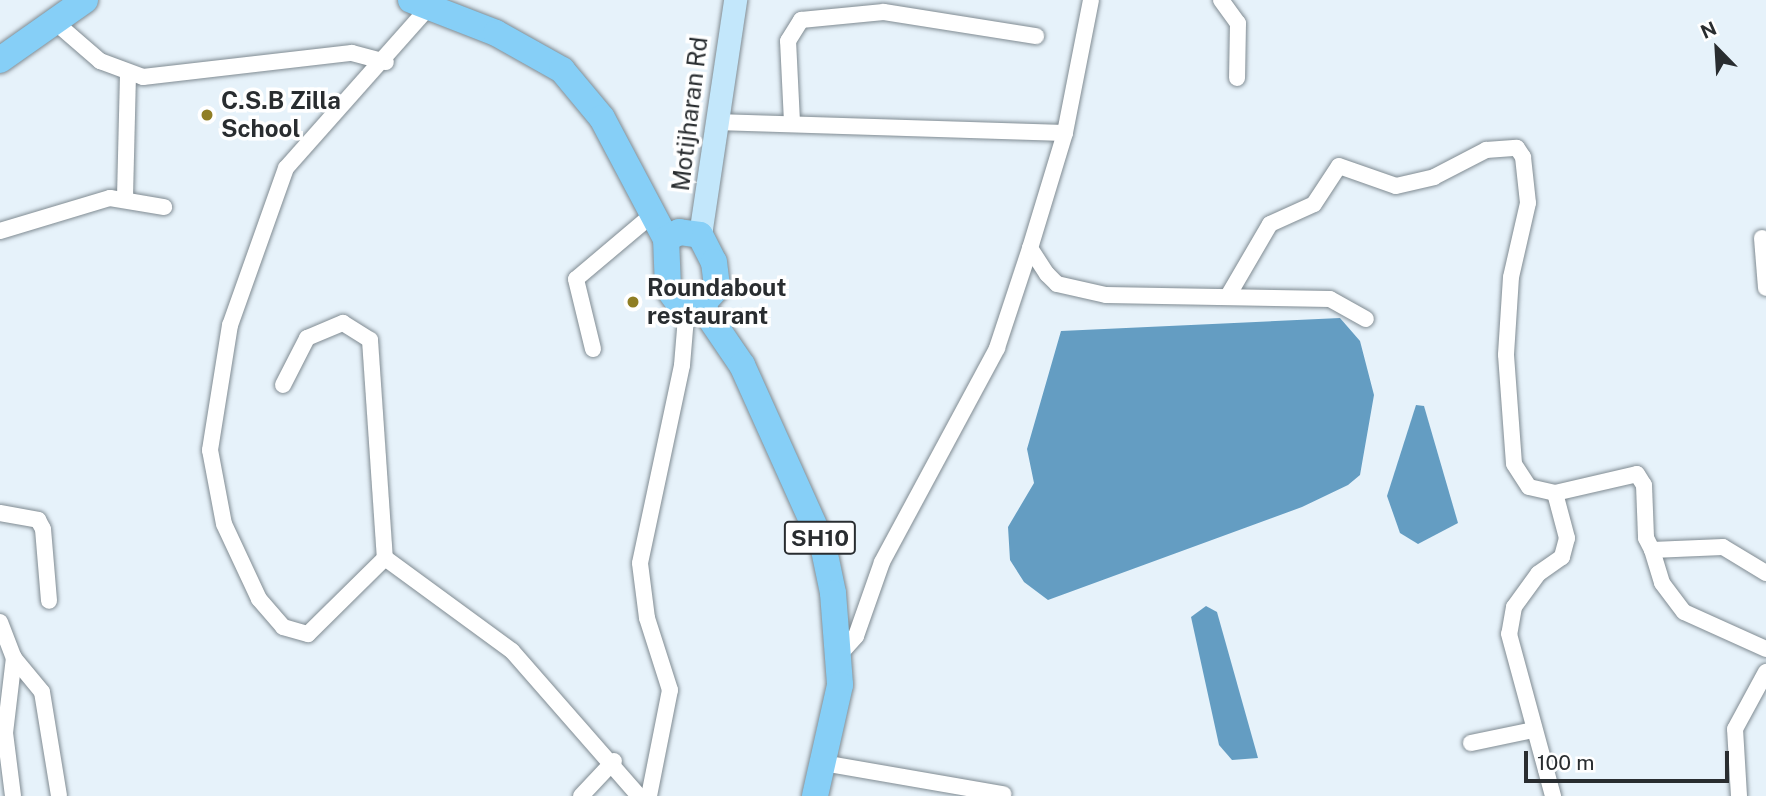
<!DOCTYPE html>
<style>
body{margin:0}
#map{position:relative;width:1766px;height:796px;overflow:hidden;background:#e6f2fa;font-family:"Public Sans",sans-serif}
div>[style]{position:absolute}
.water>*{inset:0;background:#649dc2}
.roads{filter:drop-shadow(0 0 2px #808b92) drop-shadow(0 0 2px #808b92)}
.street>*{height:16px;margin:-8px;padding:0 8px;transform-origin:8px;border-radius:8px;background:#fff}
.secondary>*{height:23px;margin:-11.5px;padding:0 11.5px;transform-origin:11.5px;border-radius:11.5px;background:#c3e7fb}
.primary>*{height:26px;margin:-13px;padding:0 13px;transform-origin:13px;border-radius:13px;background:#86cff7}
.dots>*{width:19px;height:19px;translate:-50% -50%;box-sizing:border-box;border:4px solid #fff;border-radius:50%}
span{translate:-50% -50%;white-space:nowrap;text-align:center;line-height:1.15;-webkit-text-stroke:7px #fff;paint-order:stroke}
.shield-label span{padding:2px 5px;background:#fff;border:2px solid;border-radius:5px;-webkit-text-stroke-width:0}
.shield-label{font-size:23px;color:#292d30;font-weight:700}
.poi-label{font-size:24px;color:#292d30;font-weight:700}
.left{translate:0 -50%;text-align:left}
.street-label{font-size:24px;color:#292d30}
.north{position:absolute;left:1682px;top:14px;width:70px;height:70px;-webkit-text-stroke:5px #fff;paint-order:stroke;rotate:336deg;font-size:19px;font-weight:700;line-height:28px;text-align:center;color:#292d30}
.north::after{content:'';display:block;margin:auto;width:24px;height:32px;background:#292d30;clip-path:polygon(50% 0,100% 100%,50% 72%,0 100%)}
.scale{position:absolute;left:1524px;top:751px;width:205px;height:32px;box-sizing:border-box;border:4px solid #292d30;border-top:0;padding-left:9px;font-size:21px;line-height:24px;white-space:nowrap;color:#292d30;-webkit-text-stroke:5px #fff;paint-order:stroke}
</style>
<div id="map">
<div class="water">
<i style="clip-path:polygon(1340px 318px,1360px 341px,1374px 395px,1360px 475px,1348px 485px,1302px 507px,1048px 600px,1024px 582px,1010px 560px,1008px 527px,1034px 483px,1027px 449px,1061px 331px)"></i>
<i style="clip-path:polygon(1416px 405px,1424px 406px,1458px 523px,1418px 544px,1400px 533px,1387px 496px)"></i>
<i style="clip-path:polygon(1206px 606px,1217px 612px,1258px 758px,1232px 760px,1219px 745px,1191px 617px)"></i>
</div>
<div class="roads">
<div class="street">
<i style="left:1091px;top:0;width:136px;rotate:101.1deg"></i>
<i style="left:1065px;top:133px;width:120px;rotate:106.9deg"></i>
<i style="left:1030px;top:248px;width:31px;rotate:57deg"></i>
<i style="left:1047px;top:274px;width:14px;rotate:45deg"></i>
<i style="left:1057px;top:284px;width:50px;rotate:12.7deg"></i>
<i style="left:1106px;top:295px;width:224px;rotate:1deg"></i>
<i style="left:1330px;top:299px;width:41px;rotate:29.1deg"></i>
<i style="left:1221px;top:0;width:29px;rotate:54deg"></i>
<i style="left:1238px;top:23px;width:55px;rotate:91deg"></i>
<i style="left:429px;top:7px;width:215px;rotate:131.6deg"></i>
<i style="left:286px;top:168px;width:167px;rotate:109.6deg"></i>
<i style="left:230px;top:325px;width:127px;rotate:99.1deg"></i>
<i style="left:210px;top:450px;width:75px;rotate:79.3deg"></i>
<i style="left:224px;top:524px;width:83px;rotate:65deg"></i>
<i style="left:259px;top:599px;width:37px;rotate:49deg"></i>
<i style="left:283px;top:627px;width:26px;rotate:16deg"></i>
<i style="left:308px;top:634px;width:108px;rotate:-44.6deg"></i>
<i style="left:385px;top:558px;width:157px;rotate:36.2deg"></i>
<i style="left:512px;top:651px;width:193px;rotate:48.8deg"></i>
<i style="left:55px;top:22px;width:60px;rotate:40.9deg"></i>
<i style="left:100px;top:61px;width:46px;rotate:20.4deg"></i>
<i style="left:143px;top:77px;width:210px;rotate:-6.6deg"></i>
<i style="left:352px;top:53px;width:35px;rotate:15deg"></i>
<i style="left:716px;top:122px;width:349px;rotate:1.8deg"></i>
<i style="left:792px;top:122px;width:81px;rotate:-92.8deg"></i>
<i style="left:788px;top:41px;width:25px;rotate:-58deg"></i>
<i style="left:801px;top:20px;width:83px;rotate:-5.5deg"></i>
<i style="left:884px;top:12px;width:154px;rotate:9deg"></i>
<i style="left:125px;top:197px;width:122px;rotate:-88.6deg"></i>
<i style="left:0;top:231px;width:115px;rotate:-16.7deg"></i>
<i style="left:110px;top:198px;width:55px;rotate:9.5deg"></i>
<i style="left:1762px;top:238px;width:50px;rotate:85.4deg"></i>
<i style="left:1228px;top:296px;width:83px;rotate:-59.7deg"></i>
<i style="left:1270px;top:224px;width:48px;rotate:-24.4deg"></i>
<i style="left:1314px;top:204px;width:45px;rotate:-56.7deg"></i>
<i style="left:1339px;top:166px;width:60px;rotate:19.3deg"></i>
<i style="left:1396px;top:186px;width:39px;rotate:-13deg"></i>
<i style="left:1434px;top:177px;width:59px;rotate:-27.4deg"></i>
<i style="left:1486px;top:150px;width:31px;rotate:-4deg"></i>
<i style="left:1517px;top:148px;width:11px;rotate:56deg"></i>
<i style="left:1523px;top:157px;width:46px;rotate:83.8deg"></i>
<i style="left:1528px;top:203px;width:76px;rotate:102.9deg"></i>
<i style="left:1511px;top:277px;width:78px;rotate:93.7deg"></i>
<i style="left:1506px;top:355px;width:109px;rotate:85.8deg"></i>
<i style="left:1514px;top:464px;width:27px;rotate:57deg"></i>
<i style="left:1529px;top:487px;width:27px;rotate:13deg"></i>
<i style="left:1555px;top:493px;width:47px;rotate:75.1deg"></i>
<i style="left:1567px;top:538px;width:20px;rotate:105deg"></i>
<i style="left:1562px;top:557px;width:29px;rotate:145deg"></i>
<i style="left:1538px;top:574px;width:41px;rotate:126deg"></i>
<i style="left:1514px;top:607px;width:27px;rotate:100deg"></i>
<i style="left:1509px;top:634px;width:168px;rotate:74.8deg"></i>
<i style="left:593px;top:349px;width:72px;rotate:-103.7deg"></i>
<i style="left:576px;top:279px;width:99px;rotate:-40.1deg"></i>
<i style="left:283px;top:385px;width:53px;rotate:-62.9deg"></i>
<i style="left:307px;top:338px;width:39px;rotate:-23deg"></i>
<i style="left:343px;top:323px;width:32px;rotate:32deg"></i>
<i style="left:370px;top:340px;width:219px;rotate:86.1deg"></i>
<i style="left:1555px;top:493px;width:84px;rotate:-13deg"></i>
<i style="left:1637px;top:474px;width:13px;rotate:58deg"></i>
<i style="left:1644px;top:485px;width:53px;rotate:87.8deg"></i>
<i style="left:1646px;top:538px;width:13px;rotate:63deg"></i>
<i style="left:1652px;top:550px;width:71px;rotate:-2.4deg"></i>
<i style="left:1723px;top:547px;width:50px;rotate:31.2deg"></i>
<i style="left:0;top:513px;width:39px;rotate:10deg"></i>
<i style="left:38px;top:520px;width:10px;rotate:61deg"></i>
<i style="left:43px;top:529px;width:72px;rotate:85.2deg"></i>
<i style="left:1652px;top:550px;width:34px;rotate:73deg"></i>
<i style="left:1662px;top:583px;width:36px;rotate:53deg"></i>
<i style="left:1684px;top:612px;width:90px;rotate:24.3deg"></i>
<i style="left:0;top:622px;width:39px;rotate:69deg"></i>
<i style="left:14px;top:658px;width:44px;rotate:50.5deg"></i>
<i style="left:42px;top:692px;width:105px;rotate:80.7deg"></i>
<i style="left:840px;top:654px;width:24px;rotate:-48deg"></i>
<i style="left:856px;top:636px;width:78px;rotate:-70.6deg"></i>
<i style="left:882px;top:562px;width:243px;rotate:-61.7deg"></i>
<i style="left:997px;top:348px;width:105px;rotate:-71.7deg"></i>
<i style="left:1471px;top:743px;width:63px;rotate:-11.8deg"></i>
<i style="left:823px;top:763px;width:183px;rotate:9.8deg"></i>
<i style="left:13px;top:796px;width:64px;rotate:-97.2deg"></i>
<i style="left:5px;top:733px;width:76px;rotate:-83.2deg"></i>
<i style="left:581px;top:796px;width:48px;rotate:-46.7deg"></i>
<i style="left:649px;top:796px;width:108px;rotate:-78.8deg"></i>
<i style="left:670px;top:690px;width:76px;rotate:-107.7deg"></i>
<i style="left:647px;top:618px;width:55px;rotate:-97.3deg"></i>
<i style="left:640px;top:563px;width:202px;rotate:-78deg"></i>
<i style="left:682px;top:365px;width:59px;rotate:-85.2deg"></i>
<i style="left:1739px;top:796px;width:67px;rotate:-93.4deg"></i>
<i style="left:1735px;top:729px;width:65px;rotate:-61.5deg"></i>
</div>
<div class="secondary">
<i style="left:700px;top:235px;width:238px;rotate:-81.5deg"></i>
</div>
<div class="primary">
<i style="left:411px;top:0;width:91px;rotate:21.2deg"></i>
<i style="left:496px;top:33px;width:76px;rotate:29.3deg"></i>
<i style="left:562px;top:70px;width:62px;rotate:50.2deg"></i>
<i style="left:602px;top:118px;width:137px;rotate:62.1deg"></i>
<i style="left:0;top:60px;width:104px;rotate:-35.2deg"></i>
<i style="left:679px;top:232px;width:21px;rotate:8deg"></i>
<i style="left:700px;top:235px;width:30px;rotate:63deg"></i>
<i style="left:714px;top:262px;width:26px;rotate:83deg"></i>
<i style="left:717px;top:288px;width:23px;rotate:133deg"></i>
<i style="left:701px;top:305px;width:23px;rotate:-173deg"></i>
<i style="left:678px;top:302px;width:17px;rotate:-126deg"></i>
<i style="left:668px;top:288px;width:49px;rotate:-92.3deg"></i>
<i style="left:666px;top:239px;width:15px;rotate:-28deg"></i>
<i style="left:701px;top:305px;width:73px;rotate:55.7deg"></i>
<i style="left:742px;top:365px;width:197px;rotate:65.8deg"></i>
<i style="left:823px;top:545px;width:49px;rotate:78.2deg"></i>
<i style="left:833px;top:593px;width:92px;rotate:85.6deg"></i>
<i style="left:840px;top:685px;width:114px;rotate:102.7deg"></i>
</div>
</div>
<div class="dots">
<i style="left:207px;top:115px;background:#8f7e24"></i>
<i style="left:633px;top:302px;background:#8f7e24"></i>
</div>
<div class="shield-label">
<span style="left:820px;top:538px">SH10</span>
</div>
<div class="poi-label">
<span class="left" style="left:221px;top:115px">C.S.B Zilla<br>School</span>
<span class="left" style="left:647px;top:302px">Roundabout<br>restaurant</span>
</div>
<div class="street-label">
<span style="left:690px;top:114px;rotate:-83deg">Motijharan Rd</span>
</div>
<div class="north">N</div>
<div class="scale">100 m</div>
</div>
